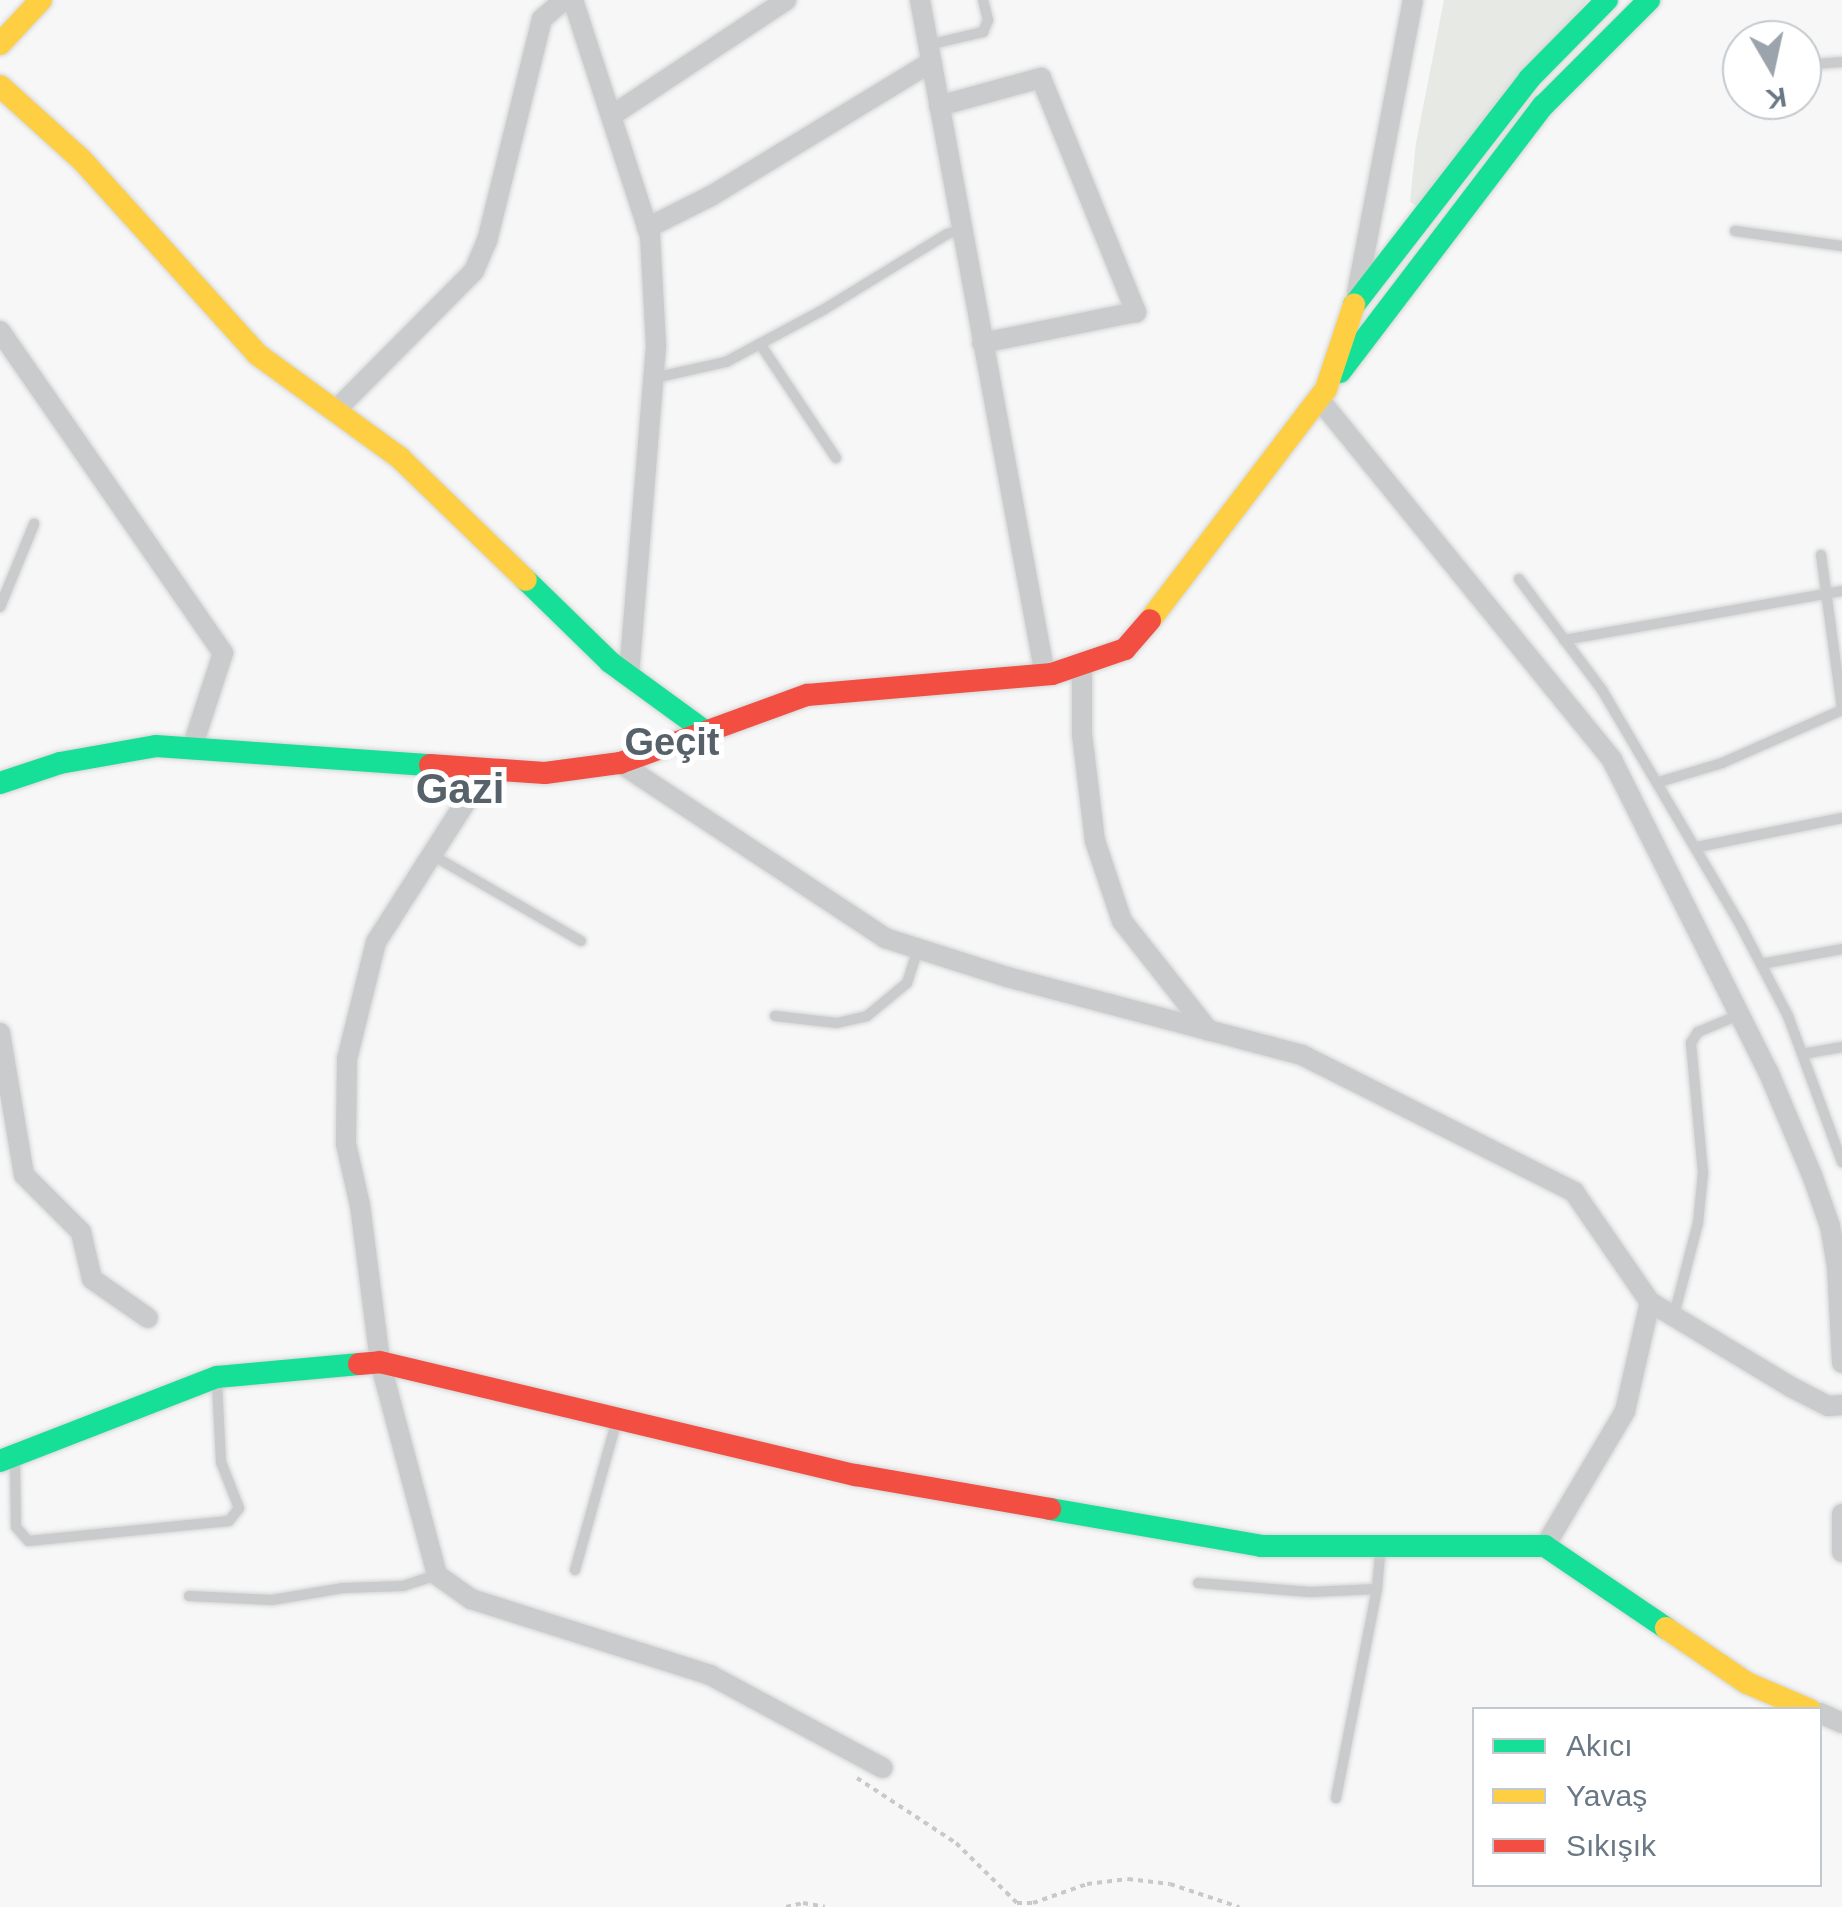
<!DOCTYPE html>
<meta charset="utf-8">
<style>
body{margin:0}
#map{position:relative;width:1842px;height:1907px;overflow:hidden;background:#f7f7f7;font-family:Arial,sans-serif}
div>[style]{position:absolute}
.green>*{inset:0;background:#e6e9e4}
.path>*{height:4px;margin-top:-2px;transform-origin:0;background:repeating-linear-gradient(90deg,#c7c9ca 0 5px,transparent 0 10px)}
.roads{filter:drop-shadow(0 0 2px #d4d5d5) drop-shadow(0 0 2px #d4d5d5)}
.lane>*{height:10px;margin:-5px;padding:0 5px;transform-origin:5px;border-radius:5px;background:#cacbcc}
.street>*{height:20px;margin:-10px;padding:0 10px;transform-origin:10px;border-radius:10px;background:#cacbcc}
.fast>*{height:22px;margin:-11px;padding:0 11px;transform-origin:11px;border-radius:11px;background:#16e098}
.slow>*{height:22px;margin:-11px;padding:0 11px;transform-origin:11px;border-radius:11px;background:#ffcf43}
.jam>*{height:22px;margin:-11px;padding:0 11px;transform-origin:11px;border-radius:11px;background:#f24e42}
span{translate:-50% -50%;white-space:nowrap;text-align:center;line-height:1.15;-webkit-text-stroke:10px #fff;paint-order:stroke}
.quarter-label{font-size:38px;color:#57616a;font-weight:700}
.district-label{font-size:42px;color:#57616a;font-weight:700}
.legend{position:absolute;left:1472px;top:1707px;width:350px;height:180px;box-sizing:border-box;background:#fff;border:2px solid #c3c9ce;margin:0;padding:12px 18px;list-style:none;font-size:30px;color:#697884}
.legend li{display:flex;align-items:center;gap:20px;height:50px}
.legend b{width:50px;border:2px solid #c3c9ce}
.north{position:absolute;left:1722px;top:20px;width:100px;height:100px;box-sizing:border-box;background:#fff;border:2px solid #c3c9ce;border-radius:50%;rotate:171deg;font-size:28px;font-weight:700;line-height:40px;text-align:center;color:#697884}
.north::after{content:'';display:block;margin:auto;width:35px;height:45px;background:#9ba4ac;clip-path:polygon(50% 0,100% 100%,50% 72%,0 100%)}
</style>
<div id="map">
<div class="green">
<i style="clip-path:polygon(1444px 0,1588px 0,1420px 208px,1410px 202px,1416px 143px)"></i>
</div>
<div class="path">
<i style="left:857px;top:1778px;width:118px;rotate:33.3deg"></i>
<i style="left:956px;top:1843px;width:86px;rotate:44.5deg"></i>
<i style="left:1017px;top:1903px;width:16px"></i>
<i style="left:1033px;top:1903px;width:57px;rotate:-19.4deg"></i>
<i style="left:1087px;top:1884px;width:41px;rotate:-7deg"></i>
<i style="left:1128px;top:1879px;width:42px;rotate:6.8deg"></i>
<i style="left:1170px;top:1884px;width:73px;rotate:18.4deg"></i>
<i style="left:786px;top:1907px;width:17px;rotate:-13deg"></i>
<i style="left:803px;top:1903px;width:22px;rotate:10deg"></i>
</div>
<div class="roads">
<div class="lane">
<i style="left:928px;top:45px;width:57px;rotate:-13.3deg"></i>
<i style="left:983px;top:32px;width:13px;rotate:-67deg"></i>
<i style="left:988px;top:20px;width:21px;rotate:-104deg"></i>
<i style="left:1802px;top:65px;width:40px;rotate:-4.3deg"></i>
<i style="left:1735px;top:231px;width:108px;rotate:8deg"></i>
<i style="left:760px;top:344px;width:137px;rotate:56.3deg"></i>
<i style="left:654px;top:378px;width:74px;rotate:-12.5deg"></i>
<i style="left:726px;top:362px;width:110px;rotate:-28.2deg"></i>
<i style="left:823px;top:310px;width:145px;rotate:-31.5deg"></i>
<i style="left:947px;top:234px;width:15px;rotate:-16deg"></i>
<i style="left:1821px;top:555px;width:154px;rotate:82.2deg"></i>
<i style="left:1519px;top:579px;width:139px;rotate:53.2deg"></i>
<i style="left:1602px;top:690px;width:274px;rotate:59.5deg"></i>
<i style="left:1741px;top:926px;width:102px;rotate:62.4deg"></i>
<i style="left:1788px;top:1016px;width:156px;rotate:69.7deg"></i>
<i style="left:0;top:607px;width:90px;rotate:-67.7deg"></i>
<i style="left:1564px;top:640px;width:282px;rotate:-10deg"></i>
<i style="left:1659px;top:782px;width:66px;rotate:-16.8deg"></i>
<i style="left:1722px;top:763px;width:131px;rotate:-23.8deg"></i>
<i style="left:1697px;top:847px;width:148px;rotate:-11.3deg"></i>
<i style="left:432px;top:855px;width:172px;rotate:30deg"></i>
<i style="left:1761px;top:964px;width:82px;rotate:-10.5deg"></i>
<i style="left:775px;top:1016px;width:62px;rotate:6.4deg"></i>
<i style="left:837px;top:1023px;width:31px;rotate:-13deg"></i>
<i style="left:867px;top:1016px;width:52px;rotate:-39.5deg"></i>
<i style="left:907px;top:983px;width:36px;rotate:-72deg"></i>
<i style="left:1802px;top:1054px;width:41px;rotate:-9.9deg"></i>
<i style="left:1674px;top:1315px;width:95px;rotate:-75.4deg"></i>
<i style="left:1698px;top:1223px;width:50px;rotate:-84.3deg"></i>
<i style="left:1703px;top:1173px;width:131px;rotate:-95.3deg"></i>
<i style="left:1691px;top:1043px;width:13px;rotate:-58deg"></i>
<i style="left:1698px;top:1032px;width:44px;rotate:-22.5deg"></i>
<i style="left:15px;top:1462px;width:65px;rotate:89.1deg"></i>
<i style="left:16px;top:1527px;width:18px;rotate:49deg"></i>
<i style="left:28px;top:1541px;width:202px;rotate:-5.7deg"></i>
<i style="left:229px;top:1521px;width:16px;rotate:-52deg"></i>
<i style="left:239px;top:1508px;width:49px;rotate:-111.4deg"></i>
<i style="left:221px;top:1462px;width:78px;rotate:-92.9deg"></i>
<i style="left:575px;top:1570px;width:156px;rotate:-74.4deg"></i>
<i style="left:1198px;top:1583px;width:112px;rotate:4.6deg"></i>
<i style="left:1310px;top:1592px;width:67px;rotate:-2.6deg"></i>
<i style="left:189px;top:1596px;width:83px;rotate:2.8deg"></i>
<i style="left:272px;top:1600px;width:72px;rotate:-9.6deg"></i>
<i style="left:343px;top:1588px;width:60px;rotate:-1.9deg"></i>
<i style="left:403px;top:1586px;width:36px;rotate:-18deg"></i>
<i style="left:1336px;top:1798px;width:213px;rotate:-78.9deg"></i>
<i style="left:1377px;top:1589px;width:37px;rotate:-85deg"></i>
</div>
<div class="street">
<i style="left:573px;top:0;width:247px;rotate:71.9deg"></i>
<i style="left:650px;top:235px;width:111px;rotate:86.9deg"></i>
<i style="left:656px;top:346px;width:331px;rotate:94.7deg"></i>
<i style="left:920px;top:0;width:686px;rotate:79.51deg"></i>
<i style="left:939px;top:106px;width:106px;rotate:-15.4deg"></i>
<i style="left:1041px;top:78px;width:253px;rotate:67.9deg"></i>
<i style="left:1136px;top:312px;width:157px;rotate:168.6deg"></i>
<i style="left:611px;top:116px;width:210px;rotate:-33.5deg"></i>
<i style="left:647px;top:228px;width:72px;rotate:-26.6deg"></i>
<i style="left:711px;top:196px;width:258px;rotate:-31.3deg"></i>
<i style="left:1357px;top:293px;width:298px;rotate:-79.2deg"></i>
<i style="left:0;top:331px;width:392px;rotate:55.3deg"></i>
<i style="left:223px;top:653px;width:100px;rotate:108.1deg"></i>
<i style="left:1319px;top:399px;width:465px;rotate:50.9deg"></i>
<i style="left:1612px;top:760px;width:348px;rotate:63.4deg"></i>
<i style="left:1768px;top:1071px;width:113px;rotate:67.1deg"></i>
<i style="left:1812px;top:1175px;width:54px;rotate:70.6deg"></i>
<i style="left:1830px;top:1226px;width:41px;rotate:80.1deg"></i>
<i style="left:1837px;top:1266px;width:97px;rotate:87deg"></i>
<i style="left:335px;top:411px;width:197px;rotate:-45.2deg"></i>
<i style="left:474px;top:271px;width:33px;rotate:-67deg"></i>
<i style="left:487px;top:241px;width:229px;rotate:-76.1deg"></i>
<i style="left:542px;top:19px;width:29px;rotate:-41deg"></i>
<i style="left:1082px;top:664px;width:70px;rotate:90deg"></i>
<i style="left:1082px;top:734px;width:108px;rotate:83.1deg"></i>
<i style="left:1095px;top:841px;width:84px;rotate:71.4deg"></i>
<i style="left:1122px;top:921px;width:140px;rotate:51.7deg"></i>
<i style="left:620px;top:763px;width:318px;rotate:33.4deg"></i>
<i style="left:885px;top:938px;width:128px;rotate:17.7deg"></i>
<i style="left:1007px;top:977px;width:305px;rotate:14.8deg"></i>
<i style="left:1302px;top:1055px;width:305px;rotate:26.7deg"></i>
<i style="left:1574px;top:1192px;width:134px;rotate:55.4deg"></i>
<i style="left:1650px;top:1302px;width:162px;rotate:31.1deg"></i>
<i style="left:1789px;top:1386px;width:44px;rotate:27.1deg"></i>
<i style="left:1828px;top:1406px;width:14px;rotate:-4deg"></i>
<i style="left:478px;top:770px;width:23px;rotate:105deg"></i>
<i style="left:472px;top:792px;width:178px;rotate:122.6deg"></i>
<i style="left:376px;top:942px;width:121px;rotate:103.9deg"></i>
<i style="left:347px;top:1059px;width:85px;rotate:90.7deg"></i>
<i style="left:346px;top:1144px;width:63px;rotate:77.1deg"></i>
<i style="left:360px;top:1205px;width:158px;rotate:82.7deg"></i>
<i style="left:380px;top:1362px;width:220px;rotate:75deg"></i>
<i style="left:437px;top:1575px;width:42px;rotate:35.2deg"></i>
<i style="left:471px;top:1599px;width:251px;rotate:17.6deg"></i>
<i style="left:710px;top:1675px;width:196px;rotate:28.3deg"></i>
<i style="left:0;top:1033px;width:144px;rotate:80.4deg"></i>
<i style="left:24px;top:1175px;width:81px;rotate:45deg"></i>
<i style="left:81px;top:1232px;width:48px;rotate:76.8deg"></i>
<i style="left:92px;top:1279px;width:68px;rotate:34.9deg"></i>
<i style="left:1842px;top:1514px;width:38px;rotate:90deg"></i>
<i style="left:1545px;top:1546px;width:157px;rotate:-59.3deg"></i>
<i style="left:1625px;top:1411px;width:112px;rotate:-77.1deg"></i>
<i style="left:1820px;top:1713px;width:24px;rotate:24deg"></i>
</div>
<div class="fast">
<i style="left:1354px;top:305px;width:286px;rotate:-52.2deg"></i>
<i style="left:1529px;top:79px;width:111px;rotate:-45.4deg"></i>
<i style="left:1340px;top:372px;width:335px;rotate:-52.7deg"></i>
<i style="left:1543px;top:106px;width:150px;rotate:-45deg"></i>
<i style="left:526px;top:580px;width:117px;rotate:44.3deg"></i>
<i style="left:610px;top:662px;width:119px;rotate:36.1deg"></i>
<i style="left:0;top:783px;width:63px;rotate:-18.4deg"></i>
<i style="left:60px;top:763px;width:97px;rotate:-10deg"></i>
<i style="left:156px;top:746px;width:275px;rotate:4deg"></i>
<i style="left:0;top:1461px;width:233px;rotate:-21.2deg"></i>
<i style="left:217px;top:1377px;width:143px;rotate:-5.2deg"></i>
<i style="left:1050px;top:1509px;width:214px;rotate:9.9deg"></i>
<i style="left:1261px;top:1546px;width:284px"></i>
<i style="left:1545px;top:1546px;width:146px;rotate:34.1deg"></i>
</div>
<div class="slow">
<i style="left:0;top:44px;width:60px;rotate:-47deg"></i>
<i style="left:0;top:86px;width:110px;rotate:42.1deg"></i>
<i style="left:82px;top:160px;width:261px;rotate:47.9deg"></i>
<i style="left:257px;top:354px;width:177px;rotate:36deg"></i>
<i style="left:400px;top:458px;width:175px;rotate:44.1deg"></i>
<i style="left:1150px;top:620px;width:290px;rotate:-52.7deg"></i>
<i style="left:1326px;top:389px;width:89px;rotate:-71.6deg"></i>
<i style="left:1666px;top:1628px;width:98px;rotate:34.2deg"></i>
<i style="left:1747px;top:1683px;width:69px;rotate:23.2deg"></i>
</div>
<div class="jam">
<i style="left:430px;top:765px;width:115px;rotate:4deg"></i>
<i style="left:545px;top:773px;width:76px;rotate:-7.6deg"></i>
<i style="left:620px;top:763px;width:199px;rotate:-20deg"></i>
<i style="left:807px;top:695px;width:246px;rotate:-4.9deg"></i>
<i style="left:1052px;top:674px;width:77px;rotate:-18.9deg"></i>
<i style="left:1125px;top:649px;width:38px;rotate:-49deg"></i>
<i style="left:359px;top:1364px;width:21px;rotate:-5deg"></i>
<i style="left:380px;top:1362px;width:489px;rotate:13.4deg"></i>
<i style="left:856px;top:1475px;width:197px;rotate:9.9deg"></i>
</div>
</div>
<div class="quarter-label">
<span style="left:672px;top:743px">Geçit</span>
</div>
<div class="district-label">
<span style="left:460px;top:789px">Gazi</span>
</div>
<ul class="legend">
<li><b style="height:12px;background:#16e098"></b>Akıcı</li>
<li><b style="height:12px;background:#ffcf43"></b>Yavaş</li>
<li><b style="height:12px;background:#f24e42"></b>Sıkışık</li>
</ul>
<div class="north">K</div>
</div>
